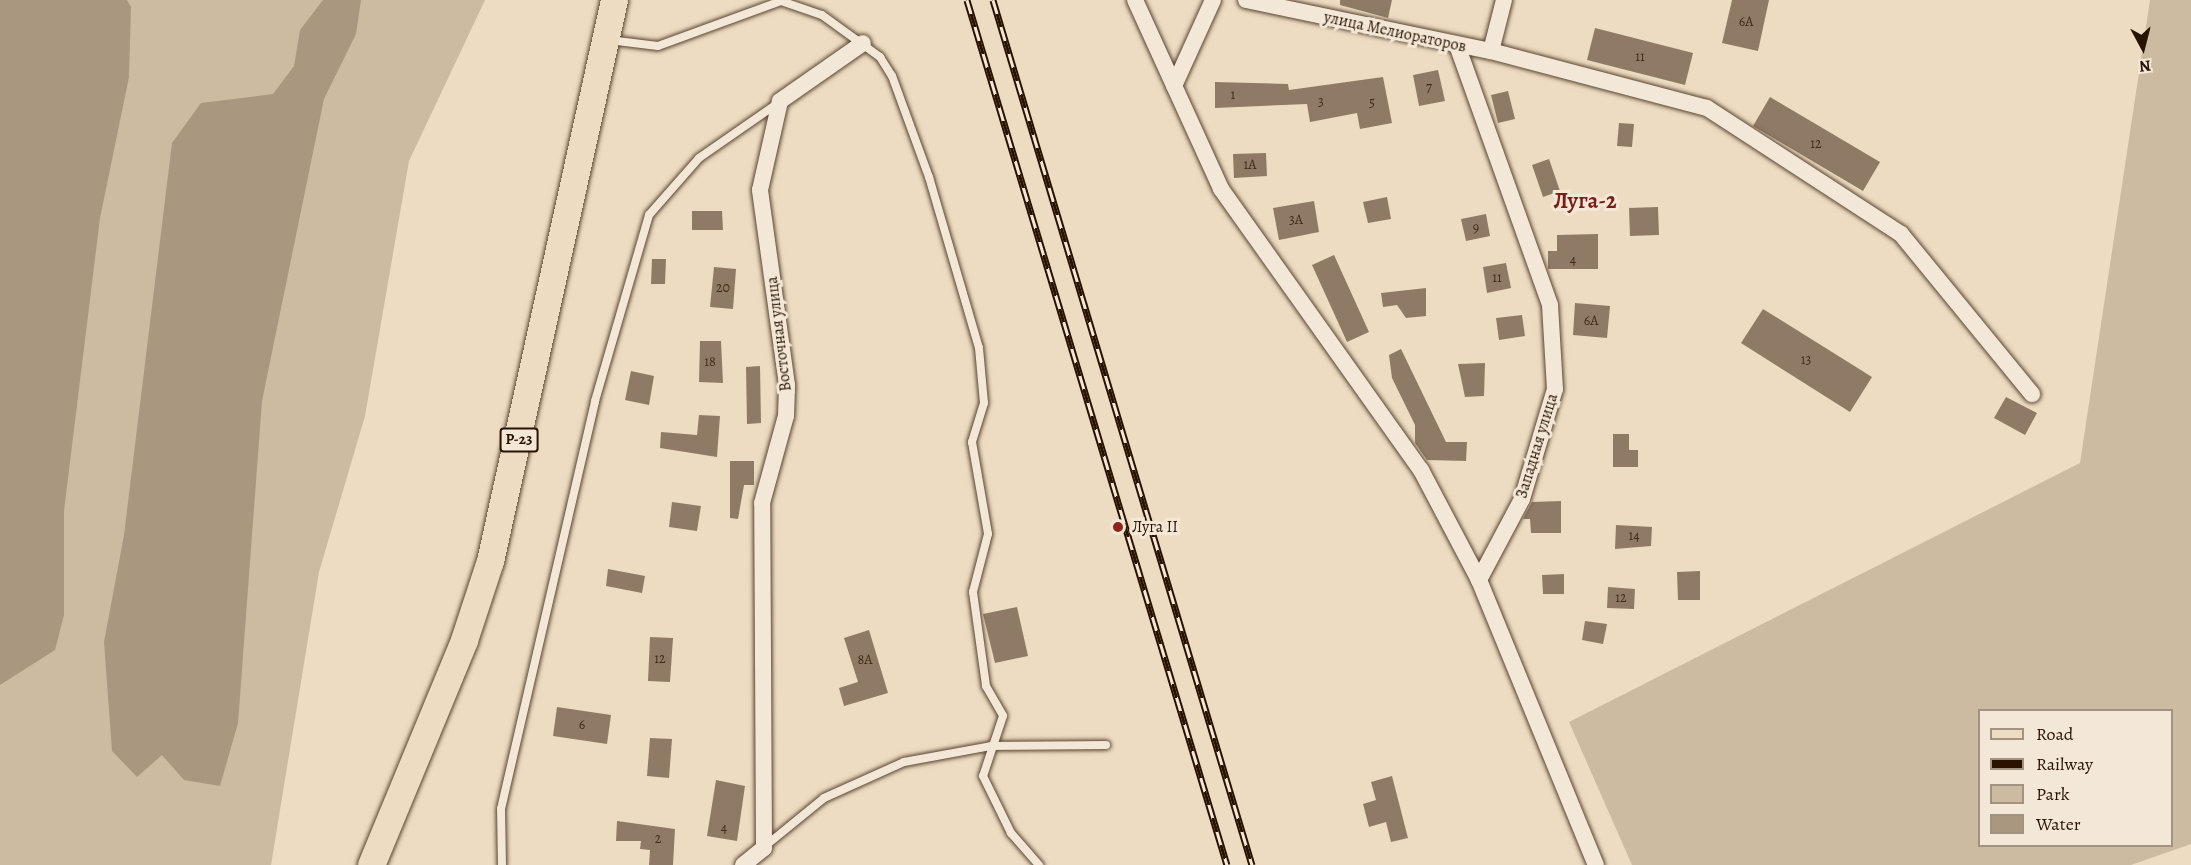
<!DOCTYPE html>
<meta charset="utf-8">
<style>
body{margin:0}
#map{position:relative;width:2191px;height:865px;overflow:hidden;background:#eddcc2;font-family:Alegreya,serif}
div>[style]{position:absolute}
.green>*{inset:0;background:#ccbaa1}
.water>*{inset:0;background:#aa9780}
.building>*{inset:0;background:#8f7b65}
.roads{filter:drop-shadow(0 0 2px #5a4430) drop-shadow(0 0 2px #5a4430)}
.lane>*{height:8px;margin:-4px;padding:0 4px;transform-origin:4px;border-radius:4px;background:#f3e8d7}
.street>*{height:16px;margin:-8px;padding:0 8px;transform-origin:8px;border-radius:8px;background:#f3e8d7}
.primary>*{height:27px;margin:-13.5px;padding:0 13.5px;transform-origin:13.5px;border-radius:13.5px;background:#eddcc2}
.rail>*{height:7px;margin-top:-3.5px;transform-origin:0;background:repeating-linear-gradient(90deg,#f3e8d7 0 14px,#291200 0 28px);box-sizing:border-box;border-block:2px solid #291200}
.dots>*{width:16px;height:16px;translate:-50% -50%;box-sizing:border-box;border:3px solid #f3e8d7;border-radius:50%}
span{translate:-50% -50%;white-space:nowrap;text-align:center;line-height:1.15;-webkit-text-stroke:6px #f3e8d7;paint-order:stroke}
.number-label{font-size:14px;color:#422c19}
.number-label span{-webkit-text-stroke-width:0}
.shield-label span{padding:2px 4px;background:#f3e8d7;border:2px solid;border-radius:4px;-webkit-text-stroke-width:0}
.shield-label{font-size:15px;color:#291200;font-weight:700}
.street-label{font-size:16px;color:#291200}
.poi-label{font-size:16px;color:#291200}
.left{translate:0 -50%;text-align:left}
.district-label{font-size:22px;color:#7a1f14;font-weight:700}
.legend{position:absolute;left:1978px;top:709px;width:195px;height:138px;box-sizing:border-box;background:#f3e8d7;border:2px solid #a29281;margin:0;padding:8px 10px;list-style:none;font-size:18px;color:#291200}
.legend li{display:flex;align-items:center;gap:12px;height:30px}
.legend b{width:30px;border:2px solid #a29281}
.north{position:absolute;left:2113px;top:18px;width:60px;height:60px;-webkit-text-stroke:4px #f3e8d7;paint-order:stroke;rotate:173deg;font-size:16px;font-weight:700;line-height:24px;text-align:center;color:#291200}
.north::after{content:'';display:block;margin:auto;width:21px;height:27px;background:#291200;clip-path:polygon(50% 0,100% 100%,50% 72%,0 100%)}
</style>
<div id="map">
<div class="green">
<i style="clip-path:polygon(0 0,485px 0,409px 161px,365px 416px,319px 572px,271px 865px,0 865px)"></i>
<i style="clip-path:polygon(evenodd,2150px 0,2191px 0,2191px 844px,2131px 865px,1632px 865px,1569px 722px,2080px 463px,2150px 0,1980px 710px,2172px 710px,2172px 846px,1980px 846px,1980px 710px)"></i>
</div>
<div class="water">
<i style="clip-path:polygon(0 0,127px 0,131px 7px,129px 77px,100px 218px,64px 511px,64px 615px,55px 650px,0 685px)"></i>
<i style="clip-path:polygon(323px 0,361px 0,356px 34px,324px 99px,262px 401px,238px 723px,220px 786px,184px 780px,162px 755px,137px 777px,112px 751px,104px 642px,124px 535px,172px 143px,201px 103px,273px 94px,294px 66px,300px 30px)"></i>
</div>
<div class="building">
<i style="clip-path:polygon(1340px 0,1392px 0,1388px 18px,1340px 5px)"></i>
<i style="clip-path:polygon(1732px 0,1769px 0,1758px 51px,1722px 43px)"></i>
<i style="clip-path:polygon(1595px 28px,1693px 53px,1685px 85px,1587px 60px)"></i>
<i style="clip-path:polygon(1438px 70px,1445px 101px,1419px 106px,1413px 75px)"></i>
<i style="clip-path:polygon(1383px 77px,1392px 123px,1360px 129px,1357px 113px,1310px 122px,1307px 104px,1215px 108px,1215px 82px,1288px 84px,1289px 90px)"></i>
<i style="clip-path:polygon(1508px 91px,1515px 119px,1498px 123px,1491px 95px)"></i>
<i style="clip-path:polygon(1770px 97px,1880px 162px,1863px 191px,1753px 126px)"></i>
<i style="clip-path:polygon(1619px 123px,1634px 124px,1632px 147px,1617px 146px)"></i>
<i style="clip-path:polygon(1266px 153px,1267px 176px,1234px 178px,1233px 154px)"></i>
<i style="clip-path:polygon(1549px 159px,1560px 191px,1543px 197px,1532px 165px)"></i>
<i style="clip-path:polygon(1387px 197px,1391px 219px,1368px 223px,1363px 202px)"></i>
<i style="clip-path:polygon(1314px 201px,1319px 232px,1279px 240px,1273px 208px)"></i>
<i style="clip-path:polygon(1658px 207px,1659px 235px,1630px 236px,1629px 208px)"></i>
<i style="clip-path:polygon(692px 211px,722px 211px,723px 230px,692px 230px)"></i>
<i style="clip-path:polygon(1486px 214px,1490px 236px,1466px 241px,1461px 219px)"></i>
<i style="clip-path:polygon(1598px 234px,1598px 269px,1548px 269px,1548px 251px,1557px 251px,1557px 235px)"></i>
<i style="clip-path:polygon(1334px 255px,1369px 332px,1347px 342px,1312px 265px)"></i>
<i style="clip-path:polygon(652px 259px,666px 259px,665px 284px,651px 284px)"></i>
<i style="clip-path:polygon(1506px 263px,1511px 288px,1487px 293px,1483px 267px)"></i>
<i style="clip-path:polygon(714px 267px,736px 269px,733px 309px,710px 307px)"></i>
<i style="clip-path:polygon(1426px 288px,1426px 316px,1406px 318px,1397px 305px,1383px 307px,1381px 293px)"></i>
<i style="clip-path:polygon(1575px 303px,1610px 306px,1607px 338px,1573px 335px)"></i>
<i style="clip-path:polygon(1763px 309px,1872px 377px,1850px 412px,1741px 343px)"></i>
<i style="clip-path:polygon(1522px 315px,1525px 336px,1499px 340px,1496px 318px)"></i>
<i style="clip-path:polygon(700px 341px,721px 341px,723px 383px,699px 382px)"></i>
<i style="clip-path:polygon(1401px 349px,1446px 442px,1467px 442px,1466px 461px,1427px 460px,1415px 443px,1415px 425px,1392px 378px,1389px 355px)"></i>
<i style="clip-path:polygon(1485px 363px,1484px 396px,1465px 397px,1458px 364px)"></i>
<i style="clip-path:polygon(760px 366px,761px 423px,747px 424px,746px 367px)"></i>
<i style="clip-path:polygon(631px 371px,654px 376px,649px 405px,625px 400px)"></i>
<i style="clip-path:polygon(2006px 397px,2037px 413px,2025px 435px,1994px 418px)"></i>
<i style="clip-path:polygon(699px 415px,720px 416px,717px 457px,660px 448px,661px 432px,697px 435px)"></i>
<i style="clip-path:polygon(1613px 434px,1629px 434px,1629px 450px,1638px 450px,1638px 467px,1613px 467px)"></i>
<i style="clip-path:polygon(730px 461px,754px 461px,754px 485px,744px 485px,738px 519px,730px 518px)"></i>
<i style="clip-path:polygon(1561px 501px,1561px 533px,1531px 533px,1530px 519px,1523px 519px,1532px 502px)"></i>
<i style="clip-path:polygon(672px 502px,701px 506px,697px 531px,669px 527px)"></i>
<i style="clip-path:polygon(1616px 525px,1652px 527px,1651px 546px,1615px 549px)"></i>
<i style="clip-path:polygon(608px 569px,645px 576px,642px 593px,606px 586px)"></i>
<i style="clip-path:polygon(1700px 571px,1700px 600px,1678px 600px,1677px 572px)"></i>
<i style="clip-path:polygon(1564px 574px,1564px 594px,1543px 594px,1542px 575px)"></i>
<i style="clip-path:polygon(1608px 587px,1635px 589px,1634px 609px,1607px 608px)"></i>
<i style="clip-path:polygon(1017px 607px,1028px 656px,995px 663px,983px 614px)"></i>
<i style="clip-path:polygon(1585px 621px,1607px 624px,1603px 644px,1582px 640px)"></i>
<i style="clip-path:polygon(869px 630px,888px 693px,844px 706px,839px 688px,858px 682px,844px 638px)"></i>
<i style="clip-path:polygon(650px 637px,673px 638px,670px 682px,648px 681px)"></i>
<i style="clip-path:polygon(557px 707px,611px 715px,607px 744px,553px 736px)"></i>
<i style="clip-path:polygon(650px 738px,672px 739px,669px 778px,647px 776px)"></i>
<i style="clip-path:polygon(1392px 776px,1408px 838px,1391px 842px,1386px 822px,1369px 827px,1363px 804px,1376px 800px,1371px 782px)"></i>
<i style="clip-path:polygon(716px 780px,745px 786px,737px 841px,707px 836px)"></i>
<i style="clip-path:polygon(617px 821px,675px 829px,673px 865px,649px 865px,650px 850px,640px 849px,641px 841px,616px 841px)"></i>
</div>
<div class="roads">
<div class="lane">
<i style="left:609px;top:40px;width:49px;rotate:7deg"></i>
<i style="left:658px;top:46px;width:131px;rotate:-20.1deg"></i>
<i style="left:781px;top:1px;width:43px;rotate:18.9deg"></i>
<i style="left:822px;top:15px;width:72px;rotate:35.9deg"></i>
<i style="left:880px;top:57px;width:22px;rotate:58deg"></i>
<i style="left:892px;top:76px;width:108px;rotate:69.9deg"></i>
<i style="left:929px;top:177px;width:178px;rotate:73.7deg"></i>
<i style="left:979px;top:348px;width:55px;rotate:84.8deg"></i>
<i style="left:984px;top:403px;width:41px;rotate:107.1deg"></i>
<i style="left:972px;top:442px;width:93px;rotate:80.1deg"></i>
<i style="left:988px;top:534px;width:60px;rotate:104.5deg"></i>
<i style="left:973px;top:592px;width:95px;rotate:82.1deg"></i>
<i style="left:986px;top:686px;width:34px;rotate:60deg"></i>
<i style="left:1003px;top:716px;width:63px;rotate:108.4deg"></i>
<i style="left:983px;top:776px;width:64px;rotate:63.8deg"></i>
<i style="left:1011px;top:833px;width:43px;rotate:48.8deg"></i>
<i style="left:764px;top:847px;width:77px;rotate:-39.2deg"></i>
<i style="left:824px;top:798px;width:88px;rotate:-24.2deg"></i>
<i style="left:904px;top:762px;width:88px;rotate:-10.4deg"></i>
<i style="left:991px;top:746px;width:115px;rotate:-0.5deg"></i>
<i style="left:502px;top:865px;width:56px;rotate:-91deg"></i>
<i style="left:501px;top:809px;width:419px;rotate:-77deg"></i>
<i style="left:595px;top:401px;width:194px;rotate:-73.8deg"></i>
<i style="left:649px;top:215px;width:76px;rotate:-48.7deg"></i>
<i style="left:699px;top:158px;width:96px;rotate:-34.8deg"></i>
</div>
<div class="street">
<i style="left:1135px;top:0;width:208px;rotate:65.5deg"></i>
<i style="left:1221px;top:189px;width:345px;rotate:54.6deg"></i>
<i style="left:1421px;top:470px;width:124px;rotate:62.2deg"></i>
<i style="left:1479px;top:580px;width:308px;rotate:67.7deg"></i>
<i style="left:1246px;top:0;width:250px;rotate:11.8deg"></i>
<i style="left:1491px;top:51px;width:53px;rotate:-75.7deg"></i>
<i style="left:1457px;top:45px;width:276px;rotate:70.3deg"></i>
<i style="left:1550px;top:305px;width:84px;rotate:86.6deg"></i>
<i style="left:1555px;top:389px;width:115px;rotate:106.7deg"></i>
<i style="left:1522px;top:499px;width:92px;rotate:118deg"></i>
<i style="left:1491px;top:51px;width:223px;rotate:14.8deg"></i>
<i style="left:1707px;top:108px;width:231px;rotate:33deg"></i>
<i style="left:1901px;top:234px;width:207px;rotate:50.7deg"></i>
<i style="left:1174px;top:86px;width:94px;rotate:-65.6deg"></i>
<i style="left:743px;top:865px;width:27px;rotate:-39deg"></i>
<i style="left:764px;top:848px;width:345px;rotate:-90.3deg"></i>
<i style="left:762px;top:503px;width:90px;rotate:-74.6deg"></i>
<i style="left:786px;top:416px;width:31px;rotate:-88deg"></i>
<i style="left:787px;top:385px;width:197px;rotate:-97.9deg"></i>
<i style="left:760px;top:190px;width:91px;rotate:-77.3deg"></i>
<i style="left:780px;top:101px;width:101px;rotate:-34.9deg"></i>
</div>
<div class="primary">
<i style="left:371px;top:865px;width:243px;rotate:-67.5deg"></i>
<i style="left:464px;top:640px;width:83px;rotate:-71.8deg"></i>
<i style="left:490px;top:561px;width:575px;rotate:-77.54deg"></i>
</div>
</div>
<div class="rail">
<i style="left:967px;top:0;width:903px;rotate:73.27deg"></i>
<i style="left:993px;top:0;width:903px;rotate:73.33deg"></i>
</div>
<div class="dots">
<i style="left:1118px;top:527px;background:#8f2418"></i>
</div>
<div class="number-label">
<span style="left:1746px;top:22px">6А</span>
<span style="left:1640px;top:57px">11</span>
<span style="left:1429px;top:88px">7</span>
<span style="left:1233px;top:95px">1</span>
<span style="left:1321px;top:102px">3</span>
<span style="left:1372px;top:103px">5</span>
<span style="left:1816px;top:144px">12</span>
<span style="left:1250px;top:165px">1А</span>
<span style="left:1296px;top:220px">3А</span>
<span style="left:1476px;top:228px">9</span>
<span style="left:1573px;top:260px">4</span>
<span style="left:1497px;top:278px">11</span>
<span style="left:723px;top:288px">20</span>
<span style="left:1591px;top:321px">6А</span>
<span style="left:1806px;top:360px">13</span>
<span style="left:710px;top:362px">18</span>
<span style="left:1634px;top:536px">14</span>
<span style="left:1621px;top:598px">12</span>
<span style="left:660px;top:659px">12</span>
<span style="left:865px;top:660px">8А</span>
<span style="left:582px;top:725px">6</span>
<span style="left:724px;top:828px">4</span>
<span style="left:658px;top:839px">2</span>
</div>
<div class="shield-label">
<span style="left:519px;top:440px">Р-23</span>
</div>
<div class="street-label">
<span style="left:1395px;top:32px;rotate:12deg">улица Мелиораторов</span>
<span style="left:779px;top:334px;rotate:-97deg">Восточная улица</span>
<span style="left:1537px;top:446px;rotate:-73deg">Западная улица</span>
</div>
<div class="poi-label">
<span class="left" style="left:1132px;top:527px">Луга II</span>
</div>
<div class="district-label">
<span style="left:1585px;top:202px">Луга-2</span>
</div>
<ul class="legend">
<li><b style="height:8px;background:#eddcc2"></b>Road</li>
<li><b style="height:8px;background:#291200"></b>Railway</li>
<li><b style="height:16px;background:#ccbaa1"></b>Park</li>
<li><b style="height:16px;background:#aa9780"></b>Water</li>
</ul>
<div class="north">N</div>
</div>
